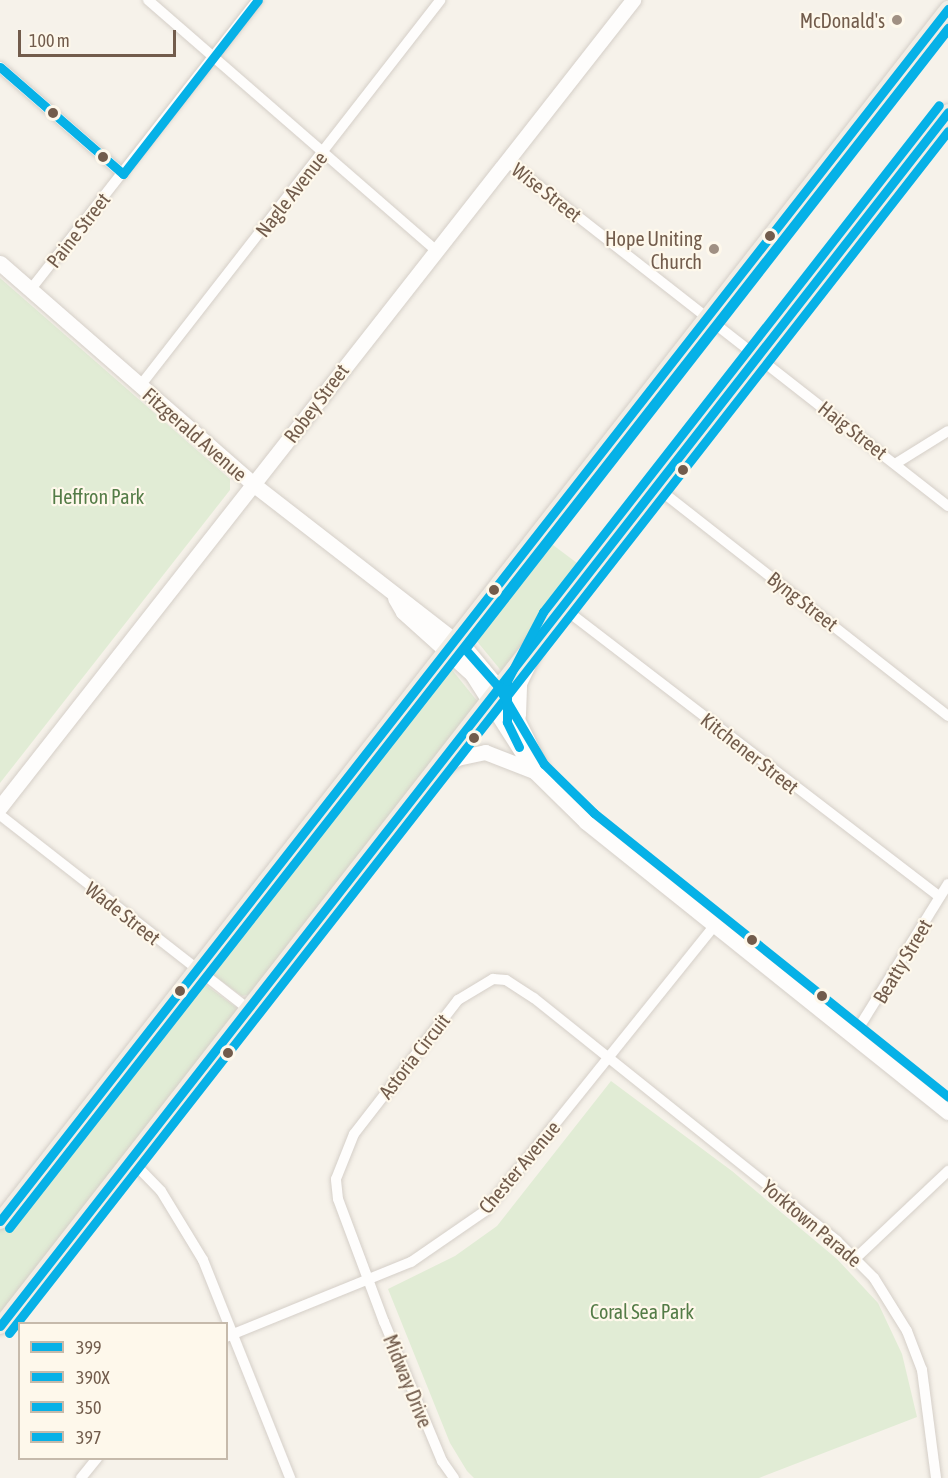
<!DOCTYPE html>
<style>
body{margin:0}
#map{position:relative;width:948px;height:1478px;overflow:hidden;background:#f6f2ea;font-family:"Asap Condensed",sans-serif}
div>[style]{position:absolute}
.green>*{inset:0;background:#e1ecd5}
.roads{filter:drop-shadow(0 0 2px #d5cfc8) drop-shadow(0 0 2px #d5cfc8)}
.street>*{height:10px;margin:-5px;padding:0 5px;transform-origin:5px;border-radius:5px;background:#fefdfc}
.secondary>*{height:15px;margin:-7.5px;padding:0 7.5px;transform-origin:7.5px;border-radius:7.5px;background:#fefdfc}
.primary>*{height:16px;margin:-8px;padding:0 8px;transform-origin:8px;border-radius:8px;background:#f1ede5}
.bus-1>*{height:9px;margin:-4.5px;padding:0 4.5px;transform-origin:4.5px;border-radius:4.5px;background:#06b1e7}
.bus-2>*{height:9px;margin:-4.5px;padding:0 4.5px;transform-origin:4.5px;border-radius:4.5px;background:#06b1e7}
.bus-3>*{height:9px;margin:-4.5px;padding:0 4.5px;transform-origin:4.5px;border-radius:4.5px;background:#06b1e7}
.bus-4>*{height:9px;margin:-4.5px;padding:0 4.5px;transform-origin:4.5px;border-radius:4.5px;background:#06b1e7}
.dots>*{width:16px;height:16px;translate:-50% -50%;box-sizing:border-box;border:3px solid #fef8eb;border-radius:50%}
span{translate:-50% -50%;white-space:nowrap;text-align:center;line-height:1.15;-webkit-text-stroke:4.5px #fef8eb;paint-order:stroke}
.poi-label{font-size:20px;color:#725c4c}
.right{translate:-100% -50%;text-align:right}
.street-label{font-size:20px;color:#725c4c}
.park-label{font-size:20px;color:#547c47}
.legend{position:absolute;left:18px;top:1322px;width:210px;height:138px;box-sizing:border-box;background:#fef8eb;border:2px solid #c6baab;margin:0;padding:8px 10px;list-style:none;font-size:18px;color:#725c4c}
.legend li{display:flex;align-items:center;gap:12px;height:30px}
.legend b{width:30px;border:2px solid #c6baab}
.scale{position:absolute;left:18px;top:30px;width:158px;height:27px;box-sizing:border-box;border:3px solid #725c4c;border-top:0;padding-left:8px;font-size:18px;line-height:21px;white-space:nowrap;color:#725c4c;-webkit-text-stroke:4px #fef8eb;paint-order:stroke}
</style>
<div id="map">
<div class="green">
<i style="clip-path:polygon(0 278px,230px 479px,230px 490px,0 783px)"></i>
<i style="clip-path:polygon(545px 539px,585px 569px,503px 673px,471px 634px)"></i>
<i style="clip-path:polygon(449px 666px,478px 702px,252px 994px,242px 996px,209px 972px,209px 962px)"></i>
<i style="clip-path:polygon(203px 983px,237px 1008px,235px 1015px,0 1316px,0 1230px,191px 987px)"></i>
<i style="clip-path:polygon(611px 1081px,732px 1171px,837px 1259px,878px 1303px,902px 1354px,917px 1417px,759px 1478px,474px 1478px,467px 1471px,450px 1443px,388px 1289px,455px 1256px,497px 1226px)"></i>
</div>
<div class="roads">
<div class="street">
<i style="left:148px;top:0;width:381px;rotate:41deg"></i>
<i style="left:0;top:67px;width:163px;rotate:41deg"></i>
<i style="left:507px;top:161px;width:560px;rotate:38.04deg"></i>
<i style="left:31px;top:289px;width:367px;rotate:-51.9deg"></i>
<i style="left:140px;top:386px;width:489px;rotate:-52.1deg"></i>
<i style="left:895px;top:464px;width:62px;rotate:-31.9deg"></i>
<i style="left:656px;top:487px;width:371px;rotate:38.1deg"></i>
<i style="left:562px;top:607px;width:476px;rotate:37.5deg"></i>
<i style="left:0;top:815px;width:315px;rotate:38deg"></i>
<i style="left:853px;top:1037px;width:180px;rotate:-58.2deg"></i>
<i style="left:129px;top:1158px;width:46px;rotate:45.9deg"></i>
<i style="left:161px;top:1191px;width:81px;rotate:58.7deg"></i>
<i style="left:203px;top:1260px;width:235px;rotate:68.2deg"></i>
<i style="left:856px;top:1258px;width:127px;rotate:-43.4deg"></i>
<i style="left:226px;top:1337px;width:200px;rotate:-22.1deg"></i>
<i style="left:411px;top:1262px;width:90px;rotate:-34.6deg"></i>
<i style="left:485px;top:1211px;width:364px;rotate:-51.2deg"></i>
<i style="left:81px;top:1478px;width:26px;rotate:-51deg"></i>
<i style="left:454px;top:1478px;width:21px;rotate:-125deg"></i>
<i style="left:442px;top:1461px;width:151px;rotate:-112.6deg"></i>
<i style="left:384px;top:1322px;width:131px;rotate:-110.5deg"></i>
<i style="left:338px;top:1199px;width:20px;rotate:-96deg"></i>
<i style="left:336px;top:1179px;width:48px;rotate:-68.2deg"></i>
<i style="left:354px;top:1134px;width:170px;rotate:-52.2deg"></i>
<i style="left:458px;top:1000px;width:41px;rotate:-31deg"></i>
<i style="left:493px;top:979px;width:13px;rotate:4deg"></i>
<i style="left:506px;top:980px;width:33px;rotate:33deg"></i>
<i style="left:534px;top:998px;width:388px;rotate:38.7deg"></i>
<i style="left:837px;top:1241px;width:52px;rotate:45deg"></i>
<i style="left:874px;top:1278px;width:62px;rotate:58.1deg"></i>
<i style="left:907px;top:1331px;width:42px;rotate:69deg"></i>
<i style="left:922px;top:1370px;width:109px;rotate:82.6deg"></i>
</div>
<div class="secondary">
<i style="left:0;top:263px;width:336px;rotate:41.1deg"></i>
<i style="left:253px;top:484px;width:271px;rotate:37.8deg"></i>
<i style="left:467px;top:650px;width:61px;rotate:50.3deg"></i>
<i style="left:506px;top:697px;width:93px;rotate:63.7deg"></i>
<i style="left:395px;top:598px;width:16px;rotate:60deg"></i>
<i style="left:403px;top:612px;width:93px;rotate:41.9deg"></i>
<i style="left:472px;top:674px;width:115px;rotate:57.4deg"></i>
<i style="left:534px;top:771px;width:73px;rotate:44.4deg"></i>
<i style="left:586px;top:822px;width:464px;rotate:38.7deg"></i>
<i style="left:518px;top:715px;width:32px;rotate:-88deg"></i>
<i style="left:519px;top:683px;width:37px;rotate:-64deg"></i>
<i style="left:434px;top:772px;width:27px;rotate:-31deg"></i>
<i style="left:457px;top:758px;width:29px;rotate:-12deg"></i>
<i style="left:485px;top:752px;width:53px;rotate:21.2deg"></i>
<i style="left:0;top:807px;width:1026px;rotate:-51.89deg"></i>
</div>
<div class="primary">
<i style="left:0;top:1221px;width:1539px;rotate:-51.97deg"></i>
<i style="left:0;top:1326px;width:1540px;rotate:-52.01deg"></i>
</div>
</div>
<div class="bus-1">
<i style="left:0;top:1221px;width:1539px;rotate:-51.97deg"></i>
<i style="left:0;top:1326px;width:1540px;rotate:-52.01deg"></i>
</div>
<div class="bus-2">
<i style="left:9px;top:1228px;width:1524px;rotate:-51.96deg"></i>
<i style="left:9px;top:1333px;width:1525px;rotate:-52deg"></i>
</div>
<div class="bus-3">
<i style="left:948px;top:29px;width:786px;rotate:127.92deg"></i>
<i style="left:465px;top:649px;width:48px;rotate:48.4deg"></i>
<i style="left:497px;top:685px;width:92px;rotate:59.3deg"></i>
<i style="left:544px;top:764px;width:70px;rotate:44.4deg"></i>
<i style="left:594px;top:813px;width:454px;rotate:38.7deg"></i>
<i style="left:519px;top:747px;width:28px;rotate:-116deg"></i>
<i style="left:507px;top:722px;width:41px;rotate:-90deg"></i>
<i style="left:507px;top:681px;width:78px;rotate:-62.4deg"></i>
<i style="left:543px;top:612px;width:643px;rotate:-52.01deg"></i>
</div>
<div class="bus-4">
<i style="left:0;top:67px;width:163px;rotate:41deg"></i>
<i style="left:123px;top:174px;width:220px;rotate:-52.2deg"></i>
</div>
<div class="dots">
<i style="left:897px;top:20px;background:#a09083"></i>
<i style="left:53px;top:113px;background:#725c4c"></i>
<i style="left:103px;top:157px;background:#725c4c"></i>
<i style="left:770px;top:236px;background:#725c4c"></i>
<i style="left:714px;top:249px;background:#a09083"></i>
<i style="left:683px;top:470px;background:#725c4c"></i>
<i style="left:494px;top:590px;background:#725c4c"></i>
<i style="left:474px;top:738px;background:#725c4c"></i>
<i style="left:752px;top:940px;background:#725c4c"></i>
<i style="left:180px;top:991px;background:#725c4c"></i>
<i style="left:822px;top:996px;background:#725c4c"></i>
<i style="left:228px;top:1053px;background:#725c4c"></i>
</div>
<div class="poi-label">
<span class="right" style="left:885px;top:20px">McDonald's</span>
<span class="right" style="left:702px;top:250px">Hope Uniting<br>Church</span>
</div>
<div class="street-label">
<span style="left:547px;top:192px;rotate:38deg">Wise Street</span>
<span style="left:291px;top:194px;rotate:-52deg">Nagle Avenue</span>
<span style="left:78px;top:230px;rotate:-52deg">Paine Street</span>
<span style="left:316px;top:403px;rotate:-53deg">Robey Street</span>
<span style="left:853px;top:430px;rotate:38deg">Haig Street</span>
<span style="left:195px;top:434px;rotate:41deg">Fitzgerald Avenue</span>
<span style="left:803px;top:601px;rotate:38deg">Byng Street</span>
<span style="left:750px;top:753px;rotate:38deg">Kitchener Street</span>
<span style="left:123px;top:913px;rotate:38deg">Wade Street</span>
<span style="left:902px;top:961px;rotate:-59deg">Beatty Street</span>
<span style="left:414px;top:1056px;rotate:-52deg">Astoria Circuit</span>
<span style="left:519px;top:1167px;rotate:-50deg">Chester Avenue</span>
<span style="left:812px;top:1223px;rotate:40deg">Yorktown Parade</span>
<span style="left:408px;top:1381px;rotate:68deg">Midway Drive</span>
</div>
<div class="park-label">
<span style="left:98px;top:496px">Heffron Park</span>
<span style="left:642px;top:1311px">Coral Sea Park</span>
</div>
<ul class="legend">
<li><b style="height:8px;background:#06b1e7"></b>399</li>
<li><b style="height:8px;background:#06b1e7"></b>390X</li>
<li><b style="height:8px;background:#06b1e7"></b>350</li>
<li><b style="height:8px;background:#06b1e7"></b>397</li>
</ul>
<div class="scale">100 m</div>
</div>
